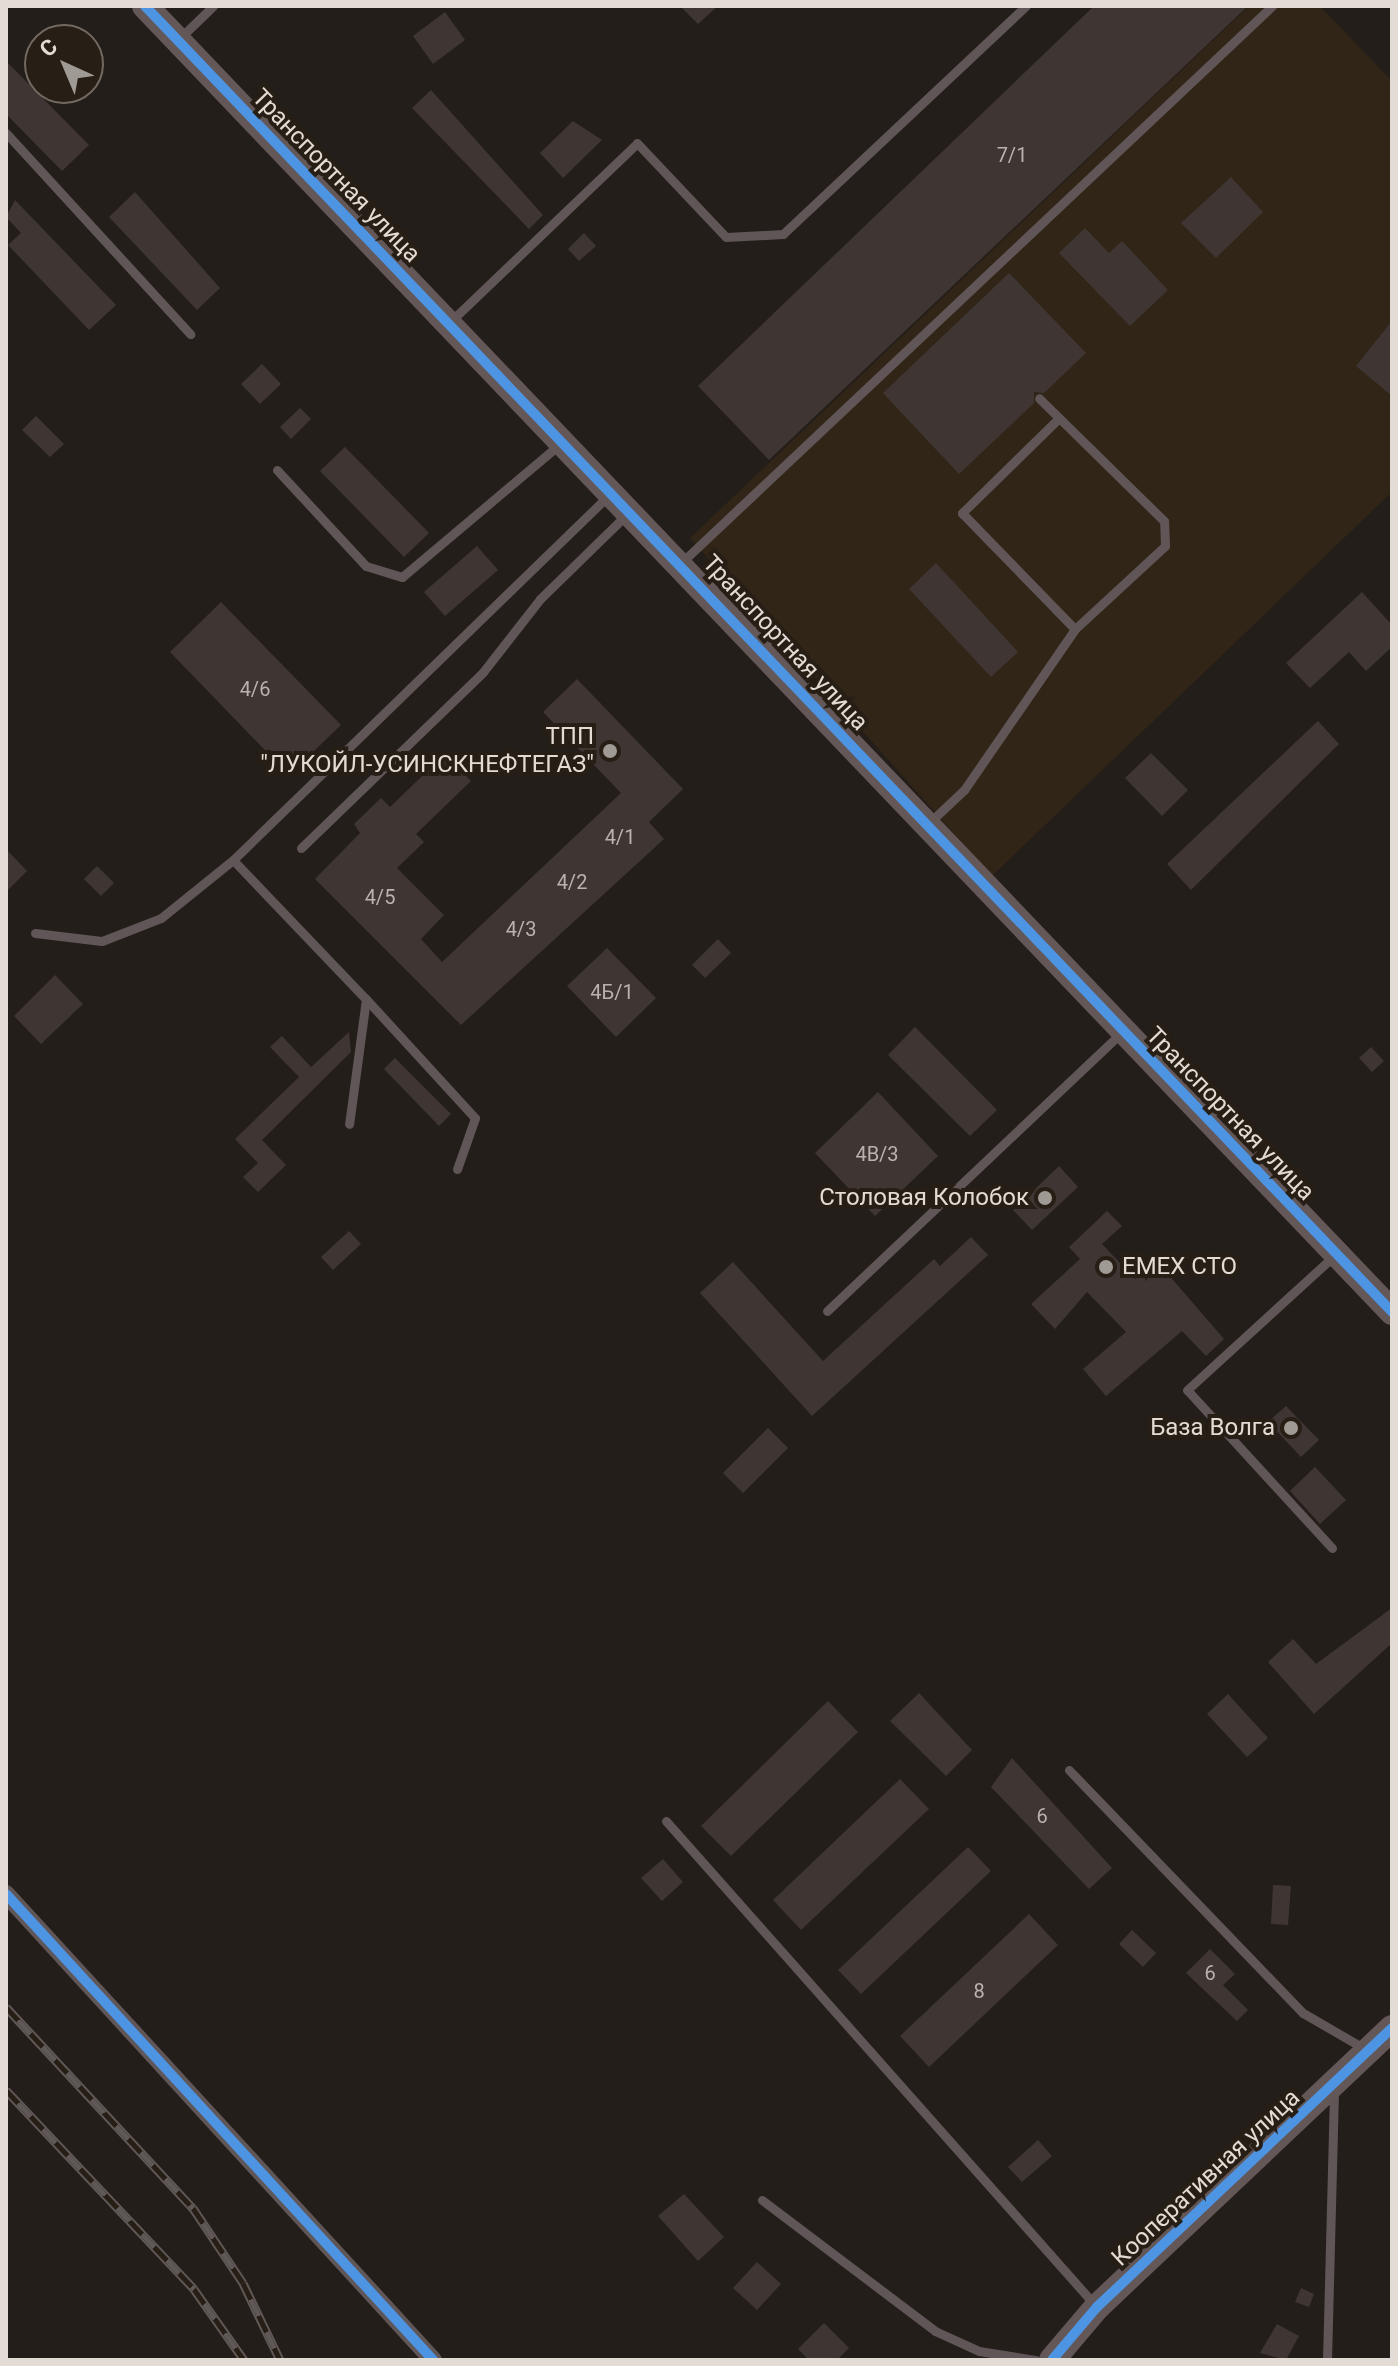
<!DOCTYPE html>
<meta charset="utf-8">
<style>
body{margin:0}
#map{position:relative;width:1398px;height:2366px;overflow:hidden;background:#231e19;font-family:Roboto,sans-serif}
div>[style]{position:absolute}
.built>*{inset:0;background:#312517}
.building>*{inset:0;background:#3f3634}
.lane>*{height:9px;margin:-4.5px;padding:0 4.5px;transform-origin:4.5px;border-radius:4.5px;background:#605557}
.street>*{height:18px;margin:-9px;padding:0 9px;transform-origin:9px;border-radius:9px;background:#605557}
.secondary>*{height:26px;margin:-13px;padding:0 13px;transform-origin:13px;border-radius:13px;background:#645758}
.rail>*{height:9px;margin-top:-4.5px;transform-origin:0;background:repeating-linear-gradient(90deg,#271e15 0 18px,#5f5856 0 36px);box-sizing:border-box;border-block:2px solid #5f5856}
.cycleway>*{height:10px;margin:-5px;padding:0 5px;transform-origin:5px;border-radius:5px;background:#4d94e3}
.dots>*{width:22px;height:22px;translate:-50% -50%;box-sizing:border-box;border:4px solid #271e15;border-radius:50%}
span{translate:-50% -50%;white-space:nowrap;text-align:center;line-height:1.15;-webkit-text-stroke:8px #271e15;paint-order:stroke}
.number-label{font-size:20px;color:#b9b2ad}
.number-label span{-webkit-text-stroke-width:0}
.street-label{font-size:24px;color:#e2dcd5}
.poi-label{font-size:24px;color:#e2dcd5}
.right{translate:-100% -50%;text-align:right}
.left{translate:0 -50%;text-align:left}
.frame{position:absolute;inset:0;border:8px solid #e2dcd5;pointer-events:none}
.north{position:absolute;left:24px;top:24px;width:80px;height:80px;box-sizing:border-box;background:#271e15;border:2px solid #726a62;border-radius:50%;rotate:316deg;font-size:22px;font-weight:700;line-height:32px;text-align:center;color:#e2dcd5}
.north::after{content:'';display:block;margin:auto;width:28px;height:36px;background:#9f9a93;clip-path:polygon(50% 0,100% 100%,50% 72%,0 100%)}
</style>
<div id="map">
<div class="built">
<i style="clip-path:polygon(1249px 6px,1320px 6px,1392px 81px,1392px 492px,992px 876px,690px 538px)"></i>
</div>
<div class="building">
<i style="clip-path:polygon(680px 6px,718px 6px,698px 24px)"></i>
<i style="clip-path:polygon(1094px 6px,1248px 6px,769px 460px,698px 386px)"></i>
<i style="clip-path:polygon(445px 12px,465px 40px,433px 64px,413px 36px)"></i>
<i style="clip-path:polygon(6px 61px,89px 145px,62px 171px,6px 114px)"></i>
<i style="clip-path:polygon(431px 90px,543px 215px,529px 229px,412px 108px)"></i>
<i style="clip-path:polygon(573px 121px,602px 140px,563px 178px,540px 153px)"></i>
<i style="clip-path:polygon(1231px 177px,1263px 212px,1216px 258px,1181px 223px)"></i>
<i style="clip-path:polygon(135px 192px,220px 288px,197px 310px,109px 217px)"></i>
<i style="clip-path:polygon(15px 200px,116px 305px,89px 330px,8px 245px,21px 233px,6px 217px)"></i>
<i style="clip-path:polygon(1085px 228px,1109px 253px,1122px 241px,1168px 290px,1130px 326px,1059px 253px)"></i>
<i style="clip-path:polygon(584px 233px,596px 246px,579px 261px,568px 249px)"></i>
<i style="clip-path:polygon(1009px 273px,1086px 353px,1044px 393px,1034px 392px,1034px 403px,959px 474px,883px 393px)"></i>
<i style="clip-path:polygon(1392px 321px,1392px 396px,1356px 366px)"></i>
<i style="clip-path:polygon(262px 364px,281px 384px,260px 404px,241px 384px)"></i>
<i style="clip-path:polygon(300px 408px,311px 419px,291px 439px,280px 427px)"></i>
<i style="clip-path:polygon(36px 416px,64px 444px,50px 457px,22px 430px)"></i>
<i style="clip-path:polygon(345px 447px,429px 533px,404px 557px,320px 471px)"></i>
<i style="clip-path:polygon(477px 546px,498px 570px,445px 616px,424px 592px)"></i>
<i style="clip-path:polygon(936px 563px,1018px 652px,991px 677px,909px 589px)"></i>
<i style="clip-path:polygon(1362px 592px,1392px 625px,1392px 647px,1366px 671px,1349px 652px,1310px 688px,1286px 663px)"></i>
<i style="clip-path:polygon(221px 602px,341px 725px,289px 775px,170px 652px)"></i>
<i style="clip-path:polygon(577px 679px,683px 789px,649px 822px,664px 839px,461px 1025px,315px 879px,360px 833px,354px 824px,381px 798px,390px 807px,445px 754px,471px 781px,416px 834px,424px 842px,397px 868px,444px 915px,421px 939px,442px 962px,621px 793px,543px 712px)"></i>
<i style="clip-path:polygon(1318px 721px,1339px 744px,1191px 890px,1167px 864px)"></i>
<i style="clip-path:polygon(1151px 753px,1188px 790px,1162px 816px,1125px 778px)"></i>
<i style="clip-path:polygon(6px 849px,27px 871px,6px 892px)"></i>
<i style="clip-path:polygon(97px 866px,114px 883px,101px 896px,84px 879px)"></i>
<i style="clip-path:polygon(718px 939px,731px 953px,705px 978px,692px 965px)"></i>
<i style="clip-path:polygon(607px 948px,656px 998px,616px 1037px,567px 986px)"></i>
<i style="clip-path:polygon(55px 975px,83px 1004px,41px 1044px,14px 1016px)"></i>
<i style="clip-path:polygon(915px 1027px,997px 1110px,970px 1136px,888px 1055px)"></i>
<i style="clip-path:polygon(349px 1032px,351px 1052px,262px 1140px,286px 1165px,258px 1192px,243px 1177px,258px 1163px,235px 1139px,299px 1077px,270px 1047px,282px 1036px,311px 1067px)"></i>
<i style="clip-path:polygon(1371px 1047px,1384px 1061px,1372px 1072px,1359px 1058px)"></i>
<i style="clip-path:polygon(395px 1058px,451px 1114px,439px 1126px,384px 1069px)"></i>
<i style="clip-path:polygon(878px 1092px,938px 1156px,875px 1216px,815px 1153px)"></i>
<i style="clip-path:polygon(1059px 1166px,1078px 1187px,1032px 1230px,1013px 1210px)"></i>
<i style="clip-path:polygon(1107px 1211px,1122px 1226px,1102px 1244px,1135px 1279px,1155px 1259px,1224px 1339px,1206px 1356px,1182px 1331px,1106px 1396px,1083px 1369px,1126px 1332px,1087px 1292px,1055px 1329px,1031px 1304px,1080px 1259px,1069px 1247px)"></i>
<i style="clip-path:polygon(349px 1231px,361px 1244px,333px 1270px,321px 1257px)"></i>
<i style="clip-path:polygon(971px 1237px,988px 1255px,812px 1416px,700px 1293px,733px 1262px,823px 1361px,934px 1259px,940px 1266px)"></i>
<i style="clip-path:polygon(1286px 1406px,1319px 1440px,1301px 1457px,1268px 1422px)"></i>
<i style="clip-path:polygon(768px 1428px,788px 1448px,743px 1493px,723px 1473px)"></i>
<i style="clip-path:polygon(1315px 1467px,1346px 1500px,1320px 1524px,1290px 1491px)"></i>
<i style="clip-path:polygon(1392px 1608px,1392px 1643px,1314px 1714px,1268px 1662px,1293px 1639px,1316px 1664px)"></i>
<i style="clip-path:polygon(919px 1693px,972px 1750px,946px 1776px,890px 1721px)"></i>
<i style="clip-path:polygon(1228px 1694px,1268px 1738px,1247px 1757px,1207px 1714px)"></i>
<i style="clip-path:polygon(828px 1701px,858px 1732px,731px 1856px,701px 1826px)"></i>
<i style="clip-path:polygon(1012px 1758px,1112px 1868px,1089px 1889px,991px 1787px)"></i>
<i style="clip-path:polygon(900px 1779px,929px 1809px,801px 1930px,773px 1900px)"></i>
<i style="clip-path:polygon(968px 1847px,991px 1871px,861px 1994px,838px 1970px)"></i>
<i style="clip-path:polygon(663px 1859px,683px 1882px,662px 1901px,641px 1878px)"></i>
<i style="clip-path:polygon(1273px 1885px,1291px 1886px,1288px 1925px,1271px 1924px)"></i>
<i style="clip-path:polygon(1029px 1914px,1058px 1945px,929px 2067px,900px 2036px)"></i>
<i style="clip-path:polygon(1132px 1930px,1156px 1953px,1143px 1967px,1119px 1944px)"></i>
<i style="clip-path:polygon(1210px 1949px,1235px 1974px,1223px 1985px,1248px 2010px,1237px 2021px,1186px 1973px)"></i>
<i style="clip-path:polygon(1038px 2140px,1052px 2156px,1022px 2182px,1008px 2167px)"></i>
<i style="clip-path:polygon(684px 2194px,724px 2237px,698px 2261px,658px 2216px)"></i>
<i style="clip-path:polygon(757px 2262px,781px 2284px,757px 2310px,733px 2288px)"></i>
<i style="clip-path:polygon(1301px 2288px,1314px 2294px,1309px 2307px,1295px 2302px)"></i>
<i style="clip-path:polygon(824px 2323px,849px 2348px,837px 2360px,809px 2360px,798px 2349px)"></i>
<i style="clip-path:polygon(1277px 2324px,1299px 2336px,1286px 2360px,1260px 2353px)"></i>
</div>
<div class="lane">
<i style="left:180px;top:38px;width:46px;rotate:-44.1deg"></i>
<i style="left:6px;top:133px;width:273px;rotate:47.5deg"></i>
<i style="left:451px;top:321px;width:257px;rotate:-43.7deg"></i>
<i style="left:637px;top:143px;width:129px;rotate:46.6deg"></i>
<i style="left:726px;top:237px;width:57px;rotate:-3deg"></i>
<i style="left:783px;top:234px;width:333px;rotate:-43.2deg"></i>
<i style="left:1059px;top:418px;width:136px;rotate:135.6deg"></i>
<i style="left:962px;top:513px;width:162px;rotate:45.8deg"></i>
<i style="left:277px;top:470px;width:131px;rotate:47.2deg"></i>
<i style="left:366px;top:566px;width:38px;rotate:17deg"></i>
<i style="left:402px;top:577px;width:205px;rotate:-40.1deg"></i>
<i style="left:682px;top:562px;width:811px;rotate:-43.3deg"></i>
<i style="left:930px;top:822px;width:47px;rotate:-43.3deg"></i>
<i style="left:964px;top:790px;width:196px;rotate:-55.4deg"></i>
<i style="left:1075px;top:629px;width:122px;rotate:-42.7deg"></i>
<i style="left:1165px;top:546px;width:25px;rotate:-92deg"></i>
<i style="left:1164px;top:521px;width:175px;rotate:-135.5deg"></i>
<i style="left:301px;top:848px;width:253px;rotate:-44deg"></i>
<i style="left:483px;top:672px;width:93px;rotate:-52deg"></i>
<i style="left:540px;top:599px;width:122px;rotate:-44.3deg"></i>
<i style="left:233px;top:860px;width:192px;rotate:46.3deg"></i>
<i style="left:366px;top:999px;width:126px;rotate:97.7deg"></i>
<i style="left:35px;top:933px;width:67px;rotate:6.8deg"></i>
<i style="left:102px;top:941px;width:63px;rotate:-21.3deg"></i>
<i style="left:161px;top:918px;width:92px;rotate:-38.9deg"></i>
<i style="left:233px;top:860px;width:525px;rotate:-44.15deg"></i>
<i style="left:366px;top:999px;width:161px;rotate:47.5deg"></i>
<i style="left:475px;top:1118px;width:54px;rotate:109.4deg"></i>
<i style="left:827px;top:1311px;width:405px;rotate:-43.4deg"></i>
<i style="left:1332px;top:1548px;width:214px;rotate:-132.5deg"></i>
<i style="left:1187px;top:1390px;width:199px;rotate:-42.4deg"></i>
<i style="left:1069px;top:1770px;width:337px;rotate:46.1deg"></i>
<i style="left:1303px;top:2013px;width:72px;rotate:30.1deg"></i>
<i style="left:666px;top:1821px;width:647px;rotate:48.45deg"></i>
<i style="left:762px;top:2200px;width:217px;rotate:37.1deg"></i>
<i style="left:935px;top:2331px;width:48px;rotate:24.4deg"></i>
<i style="left:979px;top:2351px;width:58px;rotate:9deg"></i>
<i style="left:1327px;top:2360px;width:271px;rotate:-88.5deg"></i>
</div>
<div class="street">
<i style="left:6px;top:1894px;width:632px;rotate:47.5deg"></i>
</div>
<div class="secondary">
<i style="left:145px;top:6px;width:1806px;rotate:46.32deg"></i>
<i style="left:1052px;top:2360px;width:70px;rotate:-49.7deg"></i>
<i style="left:1097px;top:2307px;width:406px;rotate:-43.4deg"></i>
</div>
<div class="rail">
<i style="left:6px;top:2007px;width:275px;rotate:47.1deg"></i>
<i style="left:193px;top:2208px;width:90px;rotate:56.3deg"></i>
<i style="left:243px;top:2283px;width:85px;rotate:64.3deg"></i>
<i style="left:6px;top:2090px;width:274px;rotate:46.6deg"></i>
<i style="left:194px;top:2289px;width:87px;rotate:54.8deg"></i>
</div>
<div class="cycleway">
<i style="left:145px;top:6px;width:1806px;rotate:46.32deg"></i>
<i style="left:6px;top:1894px;width:632px;rotate:47.5deg"></i>
<i style="left:1052px;top:2360px;width:70px;rotate:-49.7deg"></i>
<i style="left:1097px;top:2307px;width:406px;rotate:-43.4deg"></i>
</div>
<div class="dots">
<i style="left:610px;top:751px;background:#9f9a93"></i>
<i style="left:1045px;top:1198px;background:#9f9a93"></i>
<i style="left:1106px;top:1267px;background:#9f9a93"></i>
<i style="left:1291px;top:1428px;background:#9f9a93"></i>
</div>
<div class="number-label">
<span style="left:1012px;top:155px">7/1</span>
<span style="left:255px;top:689px">4/6</span>
<span style="left:620px;top:837px">4/1</span>
<span style="left:572px;top:882px">4/2</span>
<span style="left:380px;top:897px">4/5</span>
<span style="left:521px;top:929px">4/3</span>
<span style="left:612px;top:992px">4Б/1</span>
<span style="left:877px;top:1154px">4В/3</span>
<span style="left:1042px;top:1816px">6</span>
<span style="left:1210px;top:1973px">6</span>
<span style="left:979px;top:1991px">8</span>
</div>
<div class="street-label">
<span style="left:336px;top:176px;rotate:46deg">Транспортная улица</span>
<span style="left:785px;top:643px;rotate:47deg">Транспортная улица</span>
<span style="left:1230px;top:1114px;rotate:46deg">Транспортная улица</span>
<span style="left:1206px;top:2178px;rotate:-43deg">Кооперативная улица</span>
</div>
<div class="poi-label">
<span class="right" style="left:594px;top:751px">ТПП<br>"ЛУКОЙЛ-УСИНСКНЕФТЕГАЗ"</span>
<span class="right" style="left:1029px;top:1198px">Столовая Колобок</span>
<span class="left" style="left:1122px;top:1267px">EMEX СТО</span>
<span class="right" style="left:1275px;top:1428px">База Волга</span>
</div>
<div class="frame"></div>
<div class="north">С</div>
</div>
